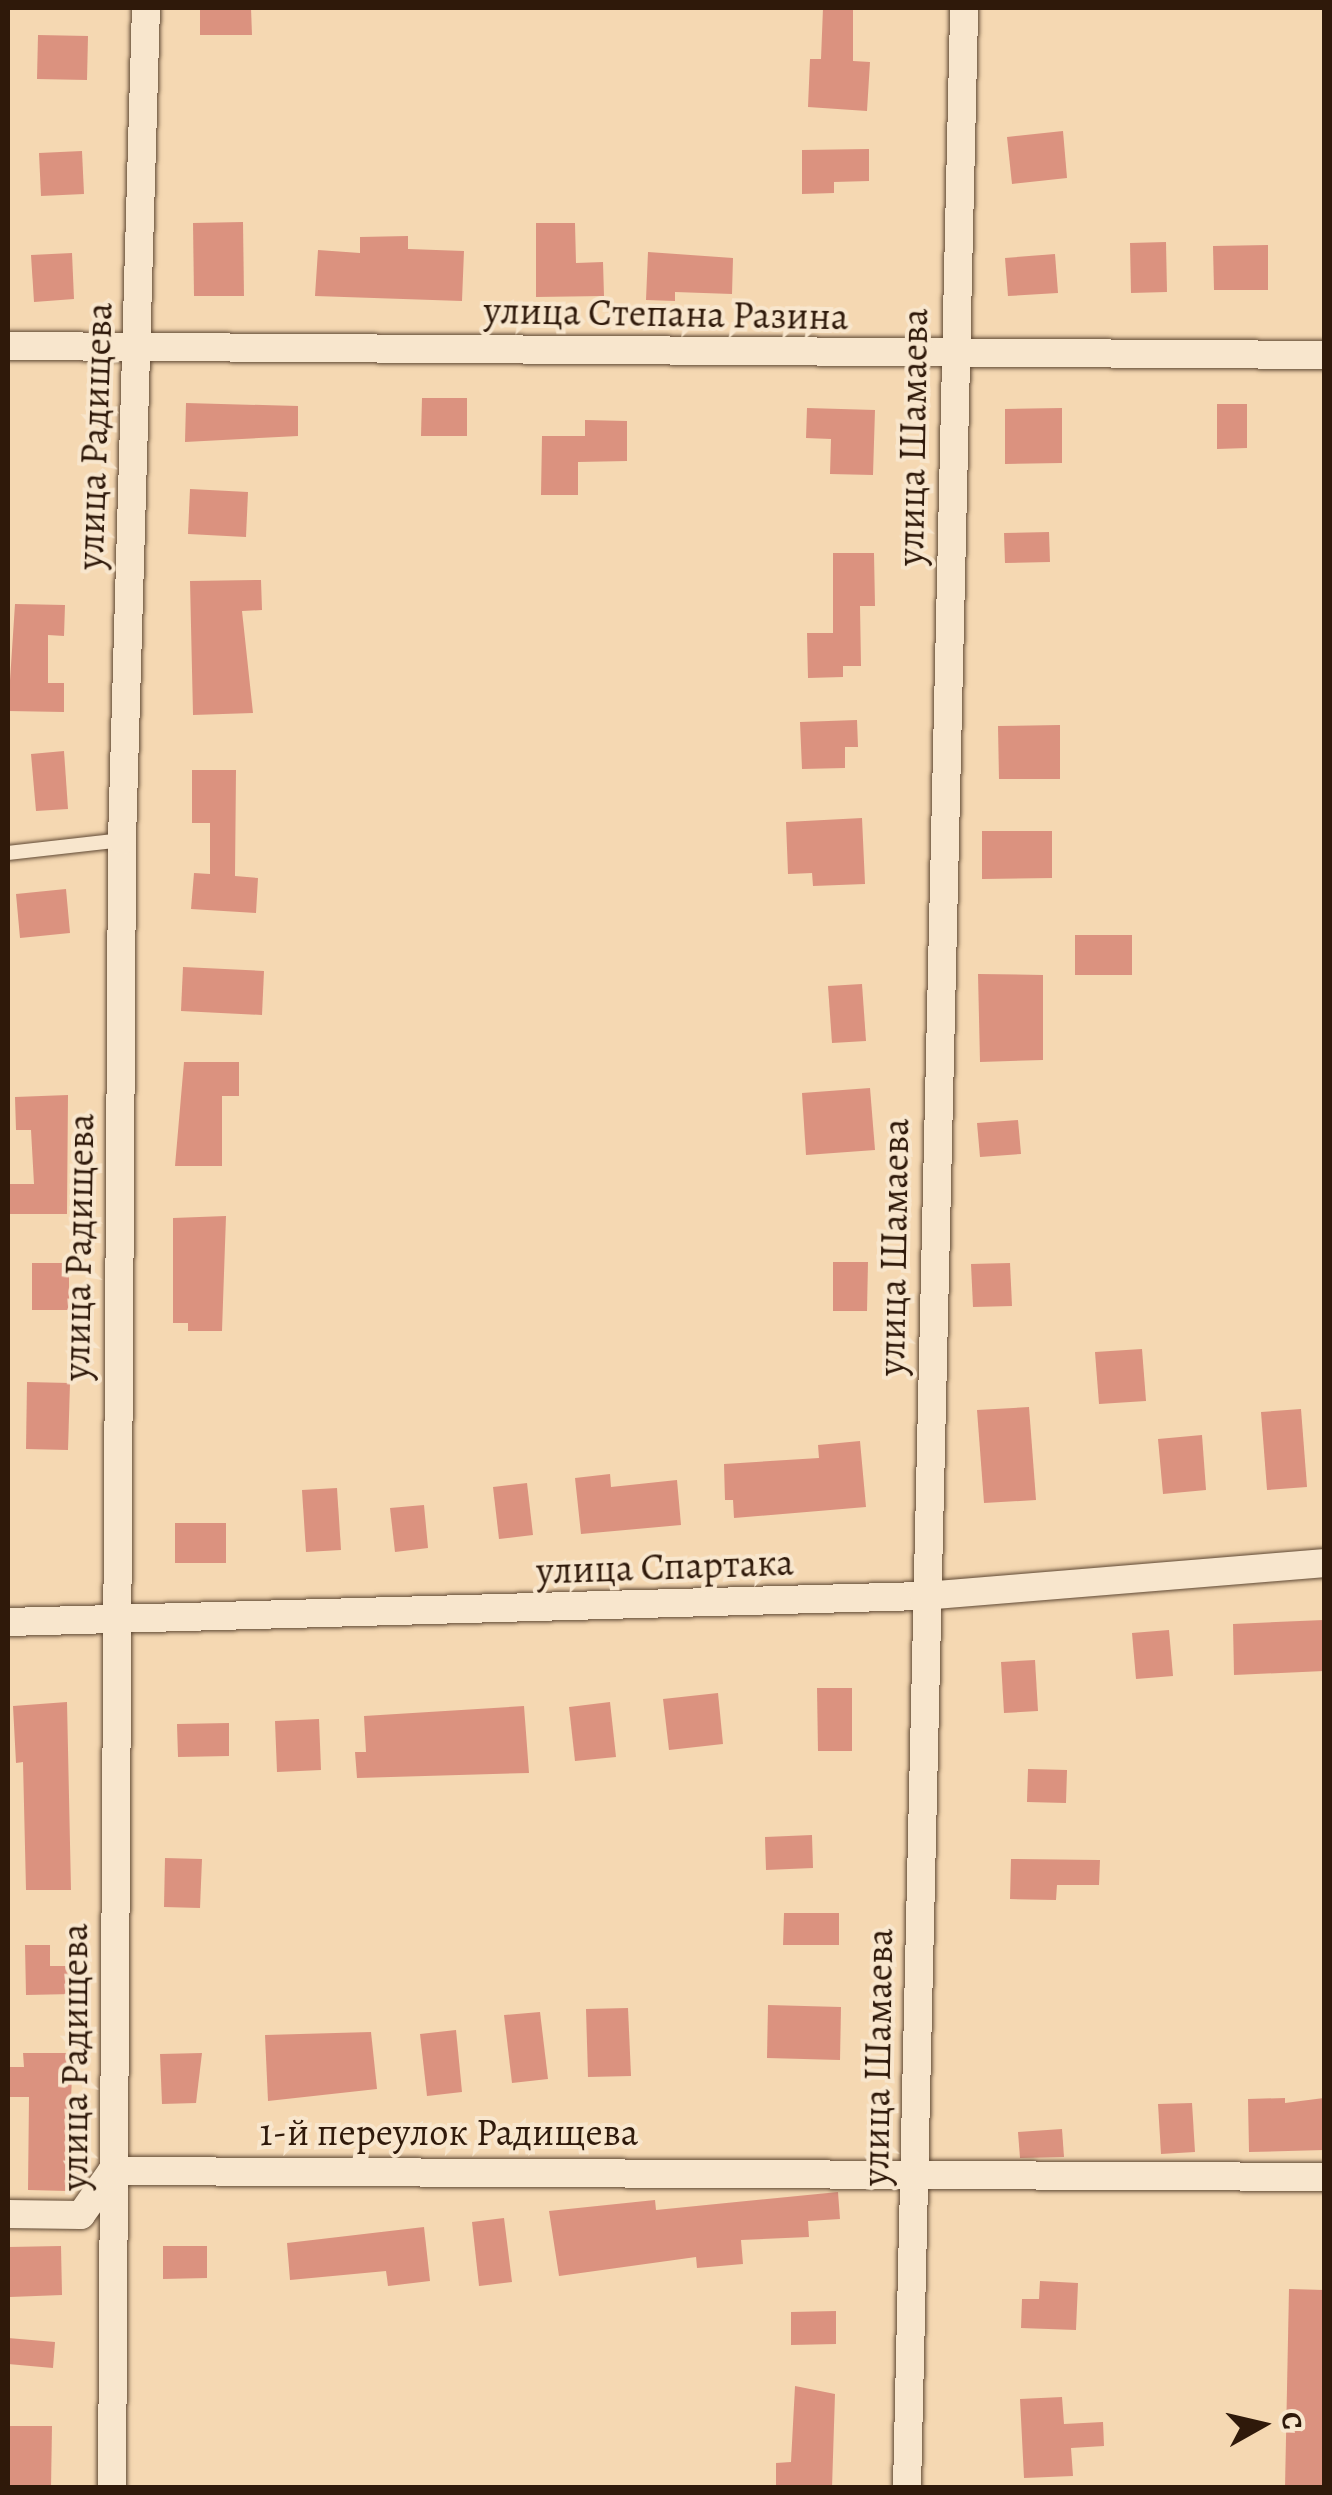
<!DOCTYPE html>
<meta charset="utf-8">
<style>
body{margin:0}
#map{position:relative;width:1332px;height:2495px;overflow:hidden;background:#f5d8b2;font-family:Alegreya,serif}
div>[style]{position:absolute}
.building>*{inset:0;background:#db927f}
.roads{filter:drop-shadow(0 0 2px #604934) drop-shadow(0 0 2px #604934)}
.service>*{height:14px;margin:-7px;padding:0 7px;transform-origin:7px;border-radius:7px;background:#f8e6cd}
.minor>*{height:28px;margin:-14px;padding:0 14px;transform-origin:14px;border-radius:14px;background:#f8e6cd}
span{translate:-50% -50%;white-space:nowrap;text-align:center;line-height:1.15;-webkit-text-stroke:8px #f8e6cd;paint-order:stroke}
.street-label{font-size:38px;color:#2f190a}
.frame{position:absolute;inset:0;border:10px solid #2f190a;pointer-events:none}
.north{position:absolute;left:1212px;top:2375px;width:100px;height:100px;-webkit-text-stroke:8px #f8e6cd;paint-order:stroke;rotate:82deg;font-size:28px;font-weight:700;line-height:40px;text-align:center;color:#2f190a}
.north::after{content:'';display:block;margin:auto;width:35px;height:45px;background:#2f190a;clip-path:polygon(50% 0,100% 100%,50% 72%,0 100%)}
</style>
<div id="map">
<div class="building">
<i style="clip-path:polygon(200px 8px,251px 8px,252px 35px,200px 35px)"></i>
<i style="clip-path:polygon(823px 8px,853px 8px,853px 61px,870px 62px,867px 111px,808px 107px,810px 59px,821px 59px)"></i>
<i style="clip-path:polygon(38px 35px,88px 36px,87px 80px,37px 79px)"></i>
<i style="clip-path:polygon(1063px 131px,1067px 178px,1012px 184px,1007px 137px)"></i>
<i style="clip-path:polygon(869px 149px,869px 181px,834px 182px,834px 193px,802px 194px,802px 150px)"></i>
<i style="clip-path:polygon(82px 151px,84px 194px,41px 196px,39px 153px)"></i>
<i style="clip-path:polygon(243px 222px,244px 296px,194px 296px,193px 223px)"></i>
<i style="clip-path:polygon(536px 223px,575px 223px,576px 263px,603px 262px,604px 296px,536px 297px)"></i>
<i style="clip-path:polygon(408px 236px,408px 249px,464px 251px,462px 301px,315px 296px,318px 250px,360px 253px,360px 237px)"></i>
<i style="clip-path:polygon(1166px 242px,1167px 292px,1131px 293px,1130px 243px)"></i>
<i style="clip-path:polygon(1268px 245px,1268px 290px,1214px 290px,1213px 246px)"></i>
<i style="clip-path:polygon(648px 252px,733px 258px,732px 294px,675px 292px,675px 301px,646px 300px)"></i>
<i style="clip-path:polygon(72px 253px,74px 299px,34px 302px,31px 255px)"></i>
<i style="clip-path:polygon(1055px 254px,1058px 293px,1008px 296px,1005px 258px)"></i>
<i style="clip-path:polygon(422px 398px,467px 398px,467px 436px,421px 436px)"></i>
<i style="clip-path:polygon(186px 403px,298px 406px,298px 436px,185px 442px)"></i>
<i style="clip-path:polygon(1217px 404px,1247px 404px,1247px 448px,1217px 449px)"></i>
<i style="clip-path:polygon(807px 408px,875px 410px,873px 475px,830px 474px,831px 439px,806px 438px)"></i>
<i style="clip-path:polygon(1062px 408px,1062px 463px,1005px 464px,1005px 409px)"></i>
<i style="clip-path:polygon(585px 420px,627px 421px,627px 461px,578px 462px,578px 495px,541px 495px,542px 436px,585px 436px)"></i>
<i style="clip-path:polygon(190px 489px,248px 492px,246px 537px,188px 534px)"></i>
<i style="clip-path:polygon(1049px 532px,1050px 562px,1005px 563px,1004px 533px)"></i>
<i style="clip-path:polygon(833px 553px,874px 553px,875px 606px,860px 606px,861px 666px,843px 666px,843px 677px,808px 678px,807px 633px,833px 633px)"></i>
<i style="clip-path:polygon(261px 580px,262px 610px,242px 611px,253px 713px,193px 715px,190px 581px)"></i>
<i style="clip-path:polygon(15px 604px,65px 605px,64px 636px,48px 635px,48px 683px,64px 683px,64px 712px,8px 711px)"></i>
<i style="clip-path:polygon(857px 720px,858px 747px,845px 747px,845px 768px,802px 769px,800px 722px)"></i>
<i style="clip-path:polygon(1060px 725px,1060px 779px,999px 779px,998px 726px)"></i>
<i style="clip-path:polygon(64px 751px,68px 809px,36px 811px,31px 754px)"></i>
<i style="clip-path:polygon(192px 770px,236px 770px,235px 876px,258px 878px,256px 913px,191px 909px,194px 873px,210px 874px,210px 823px,192px 823px)"></i>
<i style="clip-path:polygon(862px 818px,865px 884px,813px 886px,812px 873px,788px 874px,786px 822px)"></i>
<i style="clip-path:polygon(982px 831px,1052px 831px,1052px 878px,982px 879px)"></i>
<i style="clip-path:polygon(66px 889px,70px 933px,20px 938px,16px 894px)"></i>
<i style="clip-path:polygon(1075px 935px,1132px 935px,1132px 975px,1075px 975px)"></i>
<i style="clip-path:polygon(183px 967px,264px 971px,262px 1015px,181px 1011px)"></i>
<i style="clip-path:polygon(978px 974px,1043px 975px,1043px 1060px,980px 1062px)"></i>
<i style="clip-path:polygon(862px 984px,866px 1041px,832px 1043px,828px 986px)"></i>
<i style="clip-path:polygon(184px 1062px,239px 1062px,239px 1096px,222px 1096px,222px 1166px,175px 1166px)"></i>
<i style="clip-path:polygon(870px 1088px,875px 1150px,806px 1155px,802px 1093px)"></i>
<i style="clip-path:polygon(68px 1095px,67px 1214px,8px 1214px,8px 1184px,34px 1184px,31px 1130px,16px 1130px,15px 1097px)"></i>
<i style="clip-path:polygon(1018px 1120px,1021px 1154px,980px 1157px,977px 1123px)"></i>
<i style="clip-path:polygon(226px 1216px,222px 1331px,188px 1331px,188px 1323px,173px 1323px,173px 1218px)"></i>
<i style="clip-path:polygon(833px 1262px,868px 1262px,867px 1311px,833px 1311px)"></i>
<i style="clip-path:polygon(32px 1263px,69px 1263px,69px 1310px,32px 1310px)"></i>
<i style="clip-path:polygon(1010px 1263px,1012px 1306px,973px 1307px,971px 1264px)"></i>
<i style="clip-path:polygon(1142px 1349px,1146px 1401px,1099px 1404px,1095px 1352px)"></i>
<i style="clip-path:polygon(27px 1382px,70px 1383px,68px 1450px,26px 1449px)"></i>
<i style="clip-path:polygon(1029px 1407px,1036px 1500px,984px 1503px,977px 1410px)"></i>
<i style="clip-path:polygon(1301px 1409px,1307px 1487px,1267px 1490px,1261px 1412px)"></i>
<i style="clip-path:polygon(1202px 1435px,1206px 1490px,1163px 1494px,1158px 1439px)"></i>
<i style="clip-path:polygon(860px 1441px,866px 1507px,734px 1518px,733px 1500px,725px 1500px,724px 1464px,819px 1458px,818px 1445px)"></i>
<i style="clip-path:polygon(610px 1474px,611px 1487px,677px 1480px,681px 1525px,581px 1534px,575px 1478px)"></i>
<i style="clip-path:polygon(527px 1483px,533px 1535px,499px 1539px,493px 1487px)"></i>
<i style="clip-path:polygon(337px 1488px,341px 1550px,306px 1552px,302px 1490px)"></i>
<i style="clip-path:polygon(424px 1505px,428px 1548px,395px 1552px,390px 1508px)"></i>
<i style="clip-path:polygon(175px 1523px,226px 1523px,226px 1563px,175px 1563px)"></i>
<i style="clip-path:polygon(1324px 1620px,1324px 1671px,1234px 1675px,1233px 1624px)"></i>
<i style="clip-path:polygon(1169px 1630px,1173px 1676px,1136px 1679px,1132px 1633px)"></i>
<i style="clip-path:polygon(1035px 1660px,1038px 1711px,1004px 1713px,1001px 1662px)"></i>
<i style="clip-path:polygon(817px 1688px,852px 1688px,852px 1751px,818px 1751px)"></i>
<i style="clip-path:polygon(718px 1693px,723px 1744px,669px 1750px,663px 1699px)"></i>
<i style="clip-path:polygon(67px 1702px,71px 1890px,26px 1890px,23px 1762px,16px 1763px,13px 1706px)"></i>
<i style="clip-path:polygon(610px 1702px,616px 1757px,575px 1761px,569px 1707px)"></i>
<i style="clip-path:polygon(524px 1706px,529px 1773px,357px 1778px,355px 1752px,366px 1752px,364px 1716px)"></i>
<i style="clip-path:polygon(319px 1719px,321px 1770px,277px 1772px,275px 1721px)"></i>
<i style="clip-path:polygon(229px 1723px,229px 1756px,178px 1757px,177px 1724px)"></i>
<i style="clip-path:polygon(1028px 1769px,1067px 1770px,1066px 1803px,1027px 1802px)"></i>
<i style="clip-path:polygon(812px 1835px,813px 1868px,766px 1870px,765px 1837px)"></i>
<i style="clip-path:polygon(165px 1858px,202px 1859px,200px 1908px,164px 1907px)"></i>
<i style="clip-path:polygon(1011px 1859px,1100px 1860px,1099px 1885px,1057px 1885px,1056px 1900px,1010px 1899px)"></i>
<i style="clip-path:polygon(784px 1913px,839px 1913px,839px 1945px,783px 1945px)"></i>
<i style="clip-path:polygon(25px 1945px,50px 1945px,50px 1966px,73px 1966px,73px 1994px,26px 1995px)"></i>
<i style="clip-path:polygon(768px 2005px,841px 2007px,840px 2060px,767px 2058px)"></i>
<i style="clip-path:polygon(628px 2008px,631px 2076px,588px 2077px,586px 2009px)"></i>
<i style="clip-path:polygon(540px 2012px,548px 2079px,512px 2083px,504px 2015px)"></i>
<i style="clip-path:polygon(456px 2030px,462px 2092px,427px 2096px,420px 2034px)"></i>
<i style="clip-path:polygon(371px 2032px,377px 2089px,268px 2101px,265px 2035px)"></i>
<i style="clip-path:polygon(23px 2053px,73px 2053px,67px 2191px,28px 2190px,29px 2097px,8px 2097px,8px 2067px,24px 2067px)"></i>
<i style="clip-path:polygon(202px 2053px,196px 2103px,162px 2104px,160px 2054px)"></i>
<i style="clip-path:polygon(1285px 2098px,1285px 2103px,1324px 2098px,1324px 2150px,1249px 2152px,1248px 2099px)"></i>
<i style="clip-path:polygon(1192px 2103px,1195px 2152px,1161px 2154px,1158px 2104px)"></i>
<i style="clip-path:polygon(1062px 2129px,1064px 2157px,1020px 2158px,1018px 2132px)"></i>
<i style="clip-path:polygon(838px 2192px,840px 2219px,808px 2221px,809px 2237px,741px 2240px,743px 2264px,697px 2268px,696px 2257px,559px 2276px,549px 2211px,655px 2200px,656px 2210px)"></i>
<i style="clip-path:polygon(504px 2218px,512px 2282px,479px 2286px,472px 2222px)"></i>
<i style="clip-path:polygon(424px 2227px,430px 2281px,388px 2286px,386px 2271px,290px 2280px,287px 2243px)"></i>
<i style="clip-path:polygon(61px 2246px,62px 2295px,10px 2297px,9px 2247px)"></i>
<i style="clip-path:polygon(163px 2246px,207px 2246px,207px 2278px,163px 2279px)"></i>
<i style="clip-path:polygon(1040px 2281px,1078px 2283px,1076px 2330px,1021px 2328px,1022px 2299px,1039px 2299px)"></i>
<i style="clip-path:polygon(1289px 2289px,1324px 2290px,1324px 2488px,1285px 2488px)"></i>
<i style="clip-path:polygon(836px 2311px,836px 2344px,791px 2345px,791px 2312px)"></i>
<i style="clip-path:polygon(8px 2338px,55px 2342px,53px 2368px,8px 2364px)"></i>
<i style="clip-path:polygon(795px 2386px,835px 2394px,832px 2488px,776px 2488px,776px 2463px,791px 2462px)"></i>
<i style="clip-path:polygon(1062px 2397px,1064px 2424px,1103px 2422px,1104px 2446px,1071px 2448px,1073px 2476px,1024px 2478px,1020px 2399px)"></i>
<i style="clip-path:polygon(8px 2426px,52px 2426px,51px 2488px,8px 2488px)"></i>
</div>
<div class="roads">
<div class="service">
<i style="left:8px;top:853px;width:115px;rotate:-6.5deg"></i>
</div>
<div class="minor">
<i style="left:8px;top:346px;width:1316px;rotate:0.39deg"></i>
<i style="left:8px;top:1622px;width:916px;rotate:-1.63deg"></i>
<i style="left:924px;top:1596px;width:401px;rotate:-4.7deg"></i>
<i style="left:8px;top:2214px;width:73px;rotate:0.8deg"></i>
<i style="left:81px;top:2215px;width:54px;rotate:-54.8deg"></i>
<i style="left:112px;top:2171px;width:1212px;rotate:0.28deg"></i>
<i style="left:112px;top:2488px;width:1648px;rotate:-89.65deg"></i>
<i style="left:122px;top:840px;width:832px;rotate:-88.35deg"></i>
<i style="left:907px;top:2488px;width:2481px;rotate:-88.68deg"></i>
</div>
</div>
<div class="street-label">
<span style="left:666px;top:314px;rotate:1deg">улица Степана Разина</span>
<span style="left:95px;top:436px;rotate:-88deg">улица Радищева</span>
<span style="left:913px;top:437px;rotate:-89deg">улица Шамаева</span>
<span style="left:79px;top:1247px;rotate:-89deg">улица Радищева</span>
<span style="left:894px;top:1247px;rotate:-89deg">улица Шамаева</span>
<span style="left:665px;top:1567px;rotate:-2deg">улица Спартака</span>
<span style="left:75px;top:2057px;rotate:-90deg">улица Радищева</span>
<span style="left:878px;top:2057px;rotate:-89deg">улица Шамаева</span>
<span style="left:449px;top:2133px">1-й переулок Радищева</span>
</div>
<div class="frame"></div>
<div class="north">С</div>
</div>
